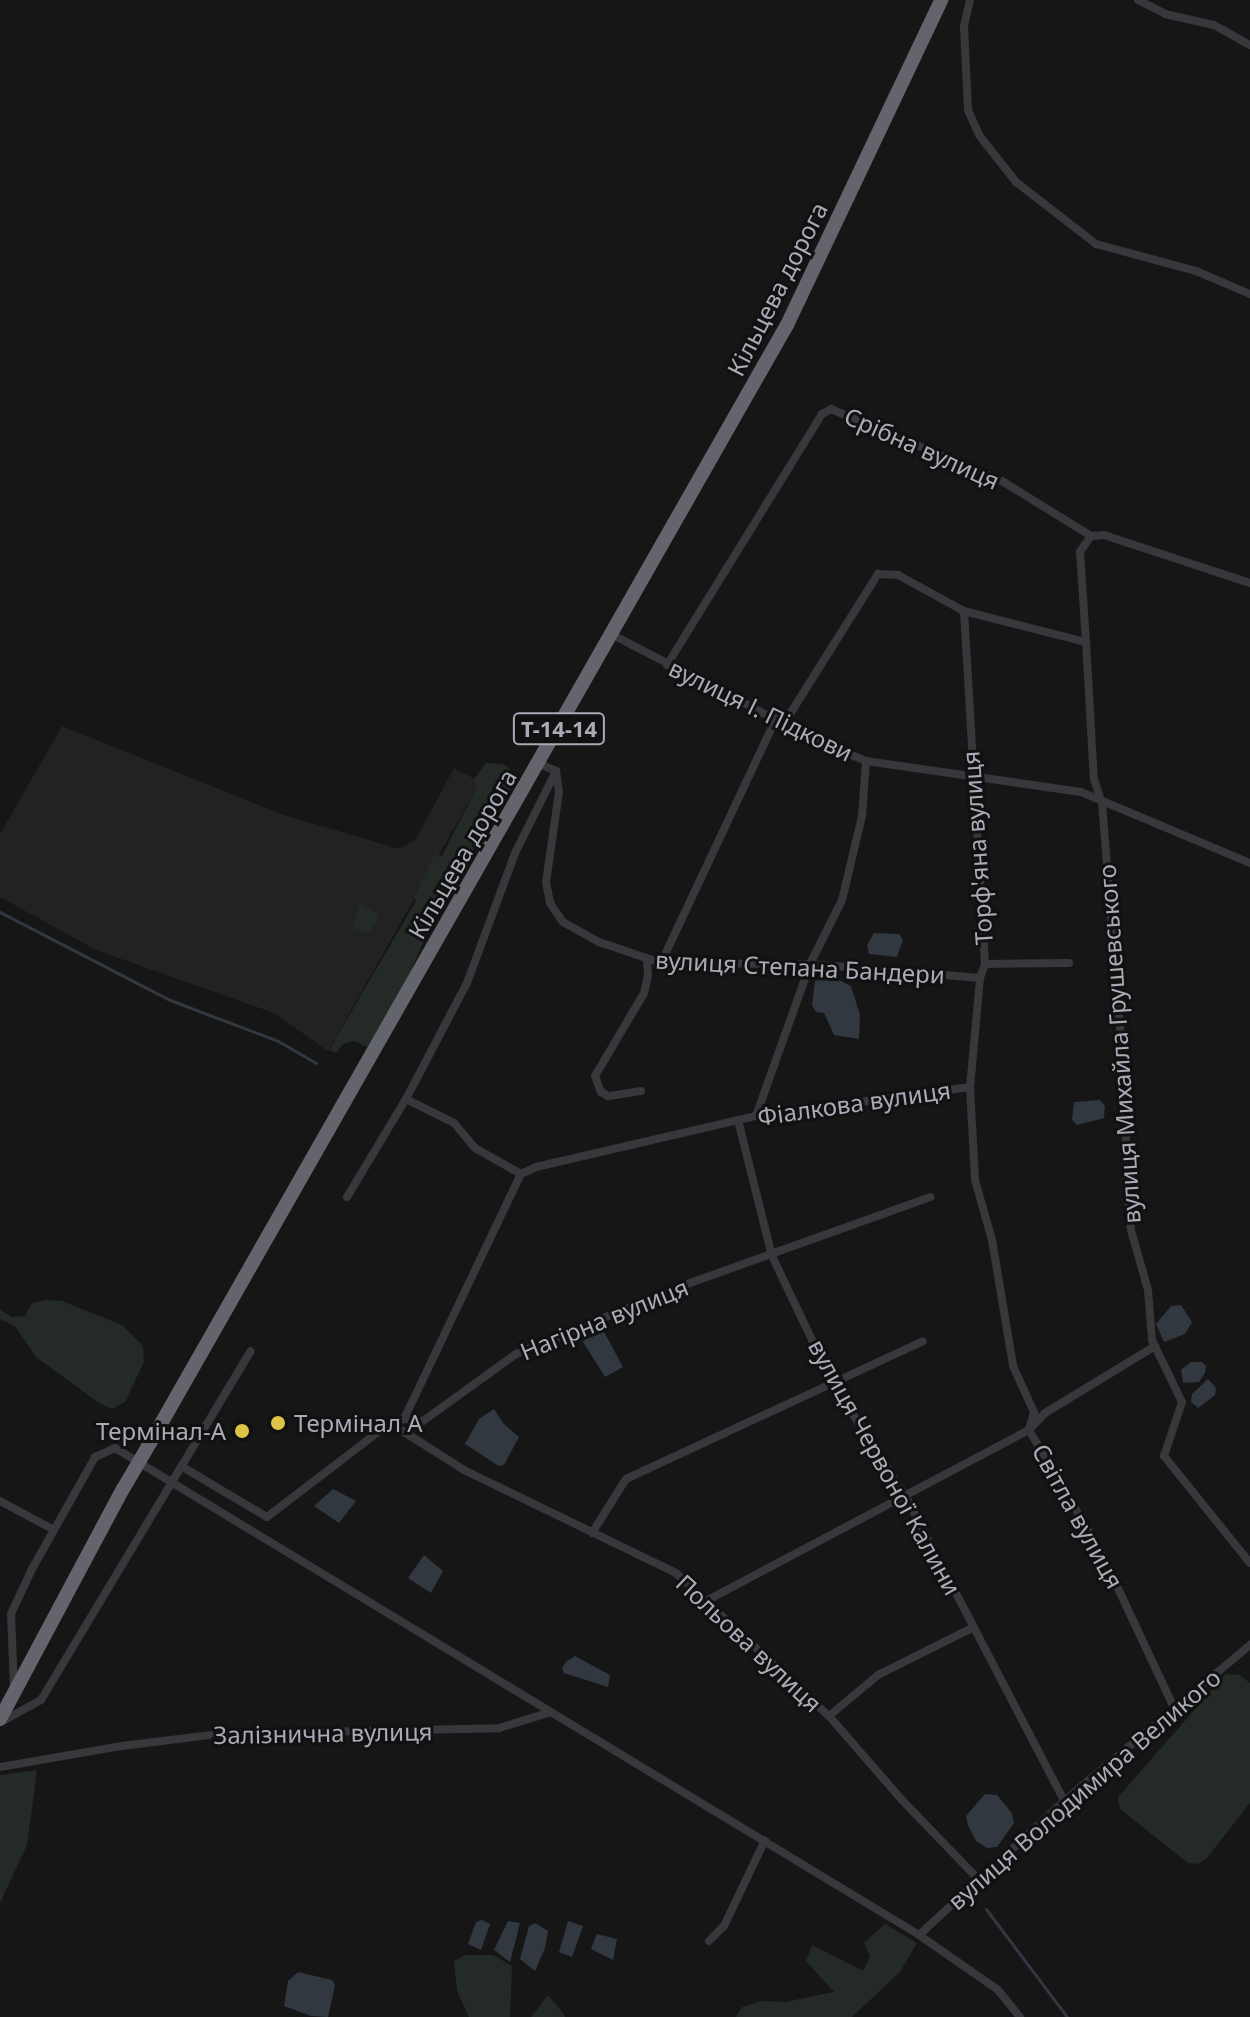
<!DOCTYPE html>
<meta charset="utf-8">
<style>
body{margin:0}
#map{position:relative;width:1250px;height:2017px;overflow:hidden;background:#161617;font-family:"Noto Sans",sans-serif}
div>[style]{position:absolute}
.built>*{inset:0;background:#222224}
.green>*{inset:0;background:#242b26}
.water>*{inset:0;background:#323840}
.stream>*{height:3px;margin:-1.5px;padding:0 1.5px;transform-origin:1.5px;border-radius:1.5px;background:#323840}
.street>*{height:8px;margin:-4px;padding:0 4px;transform-origin:4px;border-radius:4px;background:#37373c}
.highway>*{height:14px;margin:-7px;padding:0 7px;transform-origin:7px;border-radius:7px;background:#64646c}
.highway-bridge>*{height:14px;margin:-7px;padding:0 7px;transform-origin:7px;border-radius:7px;background:#64646c}
.dots>*{width:22px;height:22px;translate:-50% -50%;box-sizing:border-box;border:4px solid #111112;border-radius:50%}
span{translate:-50% -50%;white-space:nowrap;text-align:center;line-height:1.15;-webkit-text-stroke:6px #111112;paint-order:stroke}
.shield-label span{padding:2px 6px;background:#111112;border:2px solid;border-radius:6px;-webkit-text-stroke-width:0}
.shield-label{font-size:22px;color:#a9abb6;font-weight:700}
.street-label{font-size:24px;color:#a9abb6}
.poi-label{font-size:24px;color:#a9abb6}
.left{translate:0 -50%;text-align:left}
.right{translate:-100% -50%;text-align:right}
</style>
<div id="map">
<div class="built">
<i style="clip-path:polygon(62px 726px,281px 814px,399px 849px,416px 839px,454px 768px,480px 782px,328px 1051px,274px 1013px,96px 950px,0 897px,0 834px)"></i>
</div>
<div class="green">
<i style="clip-path:polygon(486px 763px,503px 764px,510px 769px,513px 785px,441px 903px,406px 981px,367px 1047px,354px 1041px,343px 1044px,336px 1053px,329px 1050px,416px 901px,414px 898px,431px 862px,435px 855px,442px 856px,478px 785px,473px 781px)"></i>
<i style="clip-path:polygon(360px 904px,380px 915px,368px 934px,352px 928px)"></i>
<i style="clip-path:polygon(46px 1300px,62px 1301px,122px 1325px,143px 1346px,144px 1362px,125px 1402px,112px 1409px,99px 1403px,36px 1357px,15px 1326px,0 1319px,0 1309px,11px 1317px,25px 1316px,32px 1303px)"></i>
<i style="clip-path:polygon(1226px 1674px,1239px 1675px,1250px 1683px,1250px 1803px,1206px 1859px,1198px 1864px,1188px 1863px,1120px 1809px,1118px 1797px)"></i>
<i style="clip-path:polygon(37px 1770px,27px 1845px,0 1903px,0 1775px)"></i>
<i style="clip-path:polygon(885px 1924px,917px 1943px,900px 1972px,852px 2017px,736px 2017px,742px 2007px,762px 2001px,785px 2002px,834px 1992px,806px 1961px,812px 1945px,863px 1971px,870px 1957px,864px 1943px)"></i>
<i style="clip-path:polygon(465px 1955px,493px 1955px,512px 1966px,510px 2017px,469px 2017px,457px 1991px,454px 1961px)"></i>
<i style="clip-path:polygon(548px 1995px,563px 2013px,565px 2017px,531px 2017px)"></i>
</div>
<div class="water">
<i style="clip-path:polygon(874px 933px,899px 934px,903px 940px,897px 957px,869px 954px,867px 945px)"></i>
<i style="clip-path:polygon(821px 978px,839px 980px,851px 986px,860px 1015px,859px 1039px,834px 1035px,824px 1013px,816px 1012px,812px 1005px,815px 981px)"></i>
<i style="clip-path:polygon(1100px 1100px,1105px 1106px,1104px 1118px,1077px 1125px,1072px 1120px,1074px 1102px)"></i>
<i style="clip-path:polygon(1181px 1305px,1192px 1322px,1185px 1334px,1164px 1342px,1156px 1324px,1171px 1306px)"></i>
<i style="clip-path:polygon(603px 1330px,623px 1367px,605px 1377px,583px 1342px,584px 1337px)"></i>
<i style="clip-path:polygon(1191px 1362px,1202px 1362px,1206px 1366px,1205px 1373px,1199px 1382px,1183px 1383px,1181px 1370px)"></i>
<i style="clip-path:polygon(1208px 1379px,1216px 1388px,1215px 1395px,1198px 1408px,1191px 1402px,1192px 1394px)"></i>
<i style="clip-path:polygon(494px 1409px,504px 1424px,519px 1437px,504px 1465px,499px 1466px,465px 1444px,479px 1419px)"></i>
<i style="clip-path:polygon(333px 1489px,356px 1501px,339px 1523px,314px 1506px)"></i>
<i style="clip-path:polygon(424px 1555px,443px 1571px,431px 1593px,408px 1578px)"></i>
<i style="clip-path:polygon(575px 1656px,610px 1675px,608px 1687px,564px 1673px,562px 1668px,566px 1662px)"></i>
<i style="clip-path:polygon(985px 1794px,997px 1795px,1012px 1813px,1014px 1823px,997px 1847px,987px 1848px,976px 1841px,968px 1825px,966px 1816px)"></i>
<i style="clip-path:polygon(482px 1920px,490px 1924px,481px 1950px,468px 1944px,476px 1922px)"></i>
<i style="clip-path:polygon(508px 1921px,520px 1923px,510px 1962px,494px 1950px)"></i>
<i style="clip-path:polygon(568px 1921px,583px 1926px,572px 1957px,559px 1952px)"></i>
<i style="clip-path:polygon(535px 1923px,548px 1931px,545px 1948px,535px 1971px,520px 1959px,529px 1926px)"></i>
<i style="clip-path:polygon(597px 1934px,617px 1939px,613px 1960px,591px 1949px)"></i>
<i style="clip-path:polygon(298px 1972px,332px 1980px,335px 1985px,328px 2017px,311px 2016px,284px 2006px,288px 1981px)"></i>
</div>
<div class="stream">
<i style="left:0;top:912px;width:191px;rotate:27.4deg"></i>
<i style="left:170px;top:1000px;width:116px;rotate:20.8deg"></i>
<i style="left:278px;top:1041px;width:44px;rotate:30.1deg"></i>
<i style="left:986px;top:1909px;width:135px;rotate:53.1deg"></i>
</div>
<div class="street">
<i style="left:970px;top:0;width:28px;rotate:103deg"></i>
<i style="left:964px;top:27px;width:83px;rotate:87.2deg"></i>
<i style="left:968px;top:110px;width:27px;rotate:66deg"></i>
<i style="left:979px;top:135px;width:60px;rotate:51.8deg"></i>
<i style="left:1016px;top:182px;width:101px;rotate:37.8deg"></i>
<i style="left:1096px;top:244px;width:104px;rotate:15.1deg"></i>
<i style="left:1196px;top:271px;width:59px;rotate:23.1deg"></i>
<i style="left:1138px;top:0;width:30px;rotate:27deg"></i>
<i style="left:1165px;top:14px;width:50px;rotate:12.7deg"></i>
<i style="left:1214px;top:25px;width:41px;rotate:29.1deg"></i>
<i style="left:1091px;top:536px;width:19px;rotate:125deg"></i>
<i style="left:1080px;top:552px;width:90px;rotate:86.2deg"></i>
<i style="left:1086px;top:642px;width:137px;rotate:86.7deg"></i>
<i style="left:1094px;top:779px;width:25px;rotate:72deg"></i>
<i style="left:1102px;top:803px;width:314px;rotate:85.4deg"></i>
<i style="left:1127px;top:1116px;width:47px;rotate:92.4deg"></i>
<i style="left:1125px;top:1163px;width:67px;rotate:84.9deg"></i>
<i style="left:1131px;top:1230px;width:62px;rotate:74.2deg"></i>
<i style="left:1148px;top:1290px;width:50px;rotate:85.4deg"></i>
<i style="left:1152px;top:1340px;width:69px;rotate:64.2deg"></i>
<i style="left:1182px;top:1402px;width:57px;rotate:108.4deg"></i>
<i style="left:1164px;top:1456px;width:137px;rotate:51.2deg"></i>
<i style="left:964px;top:611px;width:354px;rotate:86.6deg"></i>
<i style="left:985px;top:964px;width:15px;rotate:110deg"></i>
<i style="left:980px;top:978px;width:109px;rotate:95.2deg"></i>
<i style="left:970px;top:1087px;width:93px;rotate:86.9deg"></i>
<i style="left:975px;top:1180px;width:62px;rotate:74.2deg"></i>
<i style="left:992px;top:1240px;width:128px;rotate:80.5deg"></i>
<i style="left:1013px;top:1366px;width:51px;rotate:65.5deg"></i>
<i style="left:1034px;top:1412px;width:19px;rotate:106deg"></i>
<i style="left:1029px;top:1430px;width:142px;rotate:59.5deg"></i>
<i style="left:1101px;top:1552px;width:172px;rotate:64.9deg"></i>
<i style="left:613px;top:635px;width:230px;rotate:27.5deg"></i>
<i style="left:817px;top:741px;width:53px;rotate:22.2deg"></i>
<i style="left:866px;top:761px;width:217px;rotate:8.2deg"></i>
<i style="left:1081px;top:792px;width:183px;rotate:22.8deg"></i>
<i style="left:667px;top:665px;width:295px;rotate:-58.3deg"></i>
<i style="left:822px;top:414px;width:10px;rotate:-29deg"></i>
<i style="left:831px;top:409px;width:186px;rotate:22.8deg"></i>
<i style="left:1002px;top:481px;width:105px;rotate:31.7deg"></i>
<i style="left:1091px;top:536px;width:13px;rotate:-4deg"></i>
<i style="left:1104px;top:535px;width:154px;rotate:18.2deg"></i>
<i style="left:785px;top:722px;width:175px;rotate:-57.9deg"></i>
<i style="left:878px;top:574px;width:20px;rotate:3deg"></i>
<i style="left:898px;top:575px;width:75px;rotate:28.6deg"></i>
<i style="left:964px;top:611px;width:126px;rotate:14.3deg"></i>
<i style="left:540px;top:764px;width:17px;rotate:24deg"></i>
<i style="left:556px;top:771px;width:21px;rotate:82deg"></i>
<i style="left:559px;top:792px;width:91px;rotate:98.2deg"></i>
<i style="left:546px;top:882px;width:21px;rotate:79deg"></i>
<i style="left:550px;top:903px;width:23px;rotate:56deg"></i>
<i style="left:563px;top:922px;width:41px;rotate:29.1deg"></i>
<i style="left:599px;top:942px;width:65px;rotate:18.7deg"></i>
<i style="left:661px;top:963px;width:149px;rotate:0.4deg"></i>
<i style="left:810px;top:964px;width:171px;rotate:4.7deg"></i>
<i style="left:661px;top:963px;width:272px;rotate:-64.8deg"></i>
<i style="left:985px;top:964px;width:84px;rotate:-0.7deg"></i>
<i style="left:641px;top:1091px;width:33px;rotate:171deg"></i>
<i style="left:608px;top:1096px;width:8px;rotate:-150deg"></i>
<i style="left:601px;top:1092px;width:17px;rotate:-111deg"></i>
<i style="left:595px;top:1076px;width:96px;rotate:-59.4deg"></i>
<i style="left:644px;top:993px;width:18px;rotate:-77deg"></i>
<i style="left:648px;top:975px;width:15px;rotate:-94deg"></i>
<i style="left:406px;top:1099px;width:54px;rotate:26.6deg"></i>
<i style="left:454px;top:1123px;width:33px;rotate:50deg"></i>
<i style="left:475px;top:1148px;width:53px;rotate:29.5deg"></i>
<i style="left:756px;top:1116px;width:161px;rotate:-70.4deg"></i>
<i style="left:810px;top:964px;width:72px;rotate:-63.4deg"></i>
<i style="left:842px;top:900px;width:86px;rotate:-76.6deg"></i>
<i style="left:862px;top:816px;width:55px;rotate:-85.8deg"></i>
<i style="left:738px;top:1120px;width:140px;rotate:76deg"></i>
<i style="left:772px;top:1256px;width:140px;rotate:64.5deg"></i>
<i style="left:832px;top:1382px;width:137px;rotate:57.2deg"></i>
<i style="left:906px;top:1497px;width:343px;rotate:62.5deg"></i>
<i style="left:521px;top:1174px;width:17px;rotate:-25deg"></i>
<i style="left:536px;top:1167px;width:226px;rotate:-13.1deg"></i>
<i style="left:756px;top:1116px;width:216px;rotate:-7.7deg"></i>
<i style="left:347px;top:1197px;width:114px;rotate:-59deg"></i>
<i style="left:406px;top:1099px;width:131px;rotate:-62.3deg"></i>
<i style="left:467px;top:983px;width:139px;rotate:-69.7deg"></i>
<i style="left:515px;top:853px;width:92px;rotate:-63.4deg"></i>
<i style="left:404px;top:1419px;width:19px;rotate:6deg"></i>
<i style="left:423px;top:1421px;width:115px;rotate:-35.8deg"></i>
<i style="left:516px;top:1354px;width:176px;rotate:-22.3deg"></i>
<i style="left:679px;top:1287px;width:267px;rotate:-19.7deg"></i>
<i style="left:390px;top:1423px;width:88px;rotate:32.4deg"></i>
<i style="left:464px;top:1470px;width:236px;rotate:25.9deg"></i>
<i style="left:676px;top:1573px;width:209px;rotate:43.1deg"></i>
<i style="left:829px;top:1716px;width:111px;rotate:49deg"></i>
<i style="left:902px;top:1800px;width:108px;rotate:46.1deg"></i>
<i style="left:181px;top:1466px;width:100px;rotate:30.7deg"></i>
<i style="left:267px;top:1517px;width:155px;rotate:-37.4deg"></i>
<i style="left:390px;top:1423px;width:15px;rotate:-16deg"></i>
<i style="left:404px;top:1419px;width:272px;rotate:-64.5deg"></i>
<i style="left:0;top:1501px;width:61px;rotate:28.2deg"></i>
<i style="left:592px;top:1533px;width:64px;rotate:-57.8deg"></i>
<i style="left:626px;top:1479px;width:327px;rotate:-24.9deg"></i>
<i style="left:704px;top:1602px;width:368px;rotate:-27.9deg"></i>
<i style="left:1029px;top:1430px;width:23px;rotate:-47deg"></i>
<i style="left:1045px;top:1413px;width:129px;rotate:-31.3deg"></i>
<i style="left:14px;top:1688px;width:74px;rotate:-92.3deg"></i>
<i style="left:11px;top:1614px;width:50px;rotate:-65deg"></i>
<i style="left:32px;top:1569px;width:129px;rotate:-60.6deg"></i>
<i style="left:95px;top:1457px;width:22px;rotate:-24deg"></i>
<i style="left:115px;top:1448px;width:940px;rotate:31.2deg"></i>
<i style="left:919px;top:1935px;width:96px;rotate:34.8deg"></i>
<i style="left:998px;top:1990px;width:35px;rotate:51deg"></i>
<i style="left:829px;top:1716px;width:64px;rotate:-39.9deg"></i>
<i style="left:878px;top:1675px;width:107px;rotate:-26.6deg"></i>
<i style="left:1px;top:1722px;width:46px;rotate:-28.8deg"></i>
<i style="left:41px;top:1700px;width:407px;rotate:-59deg"></i>
<i style="left:0;top:1767px;width:124px;rotate:-9.8deg"></i>
<i style="left:122px;top:1746px;width:98px;rotate:-7.1deg"></i>
<i style="left:219px;top:1734px;width:280px;rotate:-1.2deg"></i>
<i style="left:499px;top:1728px;width:54px;rotate:-17.1deg"></i>
<i style="left:919px;top:1935px;width:197px;rotate:-42.7deg"></i>
<i style="left:1064px;top:1801px;width:243px;rotate:-40deg"></i>
<i style="left:709px;top:1941px;width:21px;rotate:-45deg"></i>
<i style="left:724px;top:1926px;width:95px;rotate:-64.5deg"></i>
</div>
<div class="highway">
<i style="left:150px;top:1443px;width:1287px;rotate:-60.33deg"></i>
<i style="left:787px;top:325px;width:360px;rotate:-64.6deg"></i>
<i style="left:0;top:1719px;width:261px;rotate:-61.9deg"></i>
</div>
<div class="highway-bridge">
<i style="left:123px;top:1489px;width:53px;rotate:-59.6deg"></i>
</div>
<div class="dots">
<i style="left:278px;top:1423px;background:#ddc348"></i>
<i style="left:242px;top:1431px;background:#ddc348"></i>
</div>
<div class="shield-label">
<span style="left:559px;top:729px">Т-14-14</span>
</div>
<div class="street-label">
<span style="left:777px;top:289px;rotate:-63deg">Кільцева дорога</span>
<span style="left:922px;top:448px;rotate:24deg">Срібна вулиця</span>
<span style="left:761px;top:710px;rotate:26deg">вулиця І. Підкови</span>
<span style="left:977px;top:848px;rotate:-94deg">Торф'яна вулиця</span>
<span style="left:462px;top:854px;rotate:-60deg">Кільцева дорога</span>
<span style="left:800px;top:967px;rotate:3deg">вулиця Степана Бандери</span>
<span style="left:1119px;top:1044px;rotate:-94deg">вулиця Михайла Грушевського</span>
<span style="left:854px;top:1103px;rotate:-8deg">Фіалкова вулиця</span>
<span style="left:604px;top:1319px;rotate:-22deg">Нагірна вулиця</span>
<span style="left:885px;top:1467px;rotate:61deg">вулиця Червоної Калини</span>
<span style="left:1078px;top:1516px;rotate:61deg">Світла вулиця</span>
<span style="left:749px;top:1643px;rotate:43deg">Польова вулиця</span>
<span style="left:323px;top:1733px;rotate:-1deg">Залізнична вулиця</span>
<span style="left:1084px;top:1789px;rotate:-41deg">вулиця Володимира Великого</span>
</div>
<div class="poi-label">
<span class="left" style="left:294px;top:1423px">Термінал А</span>
<span class="right" style="left:226px;top:1431px">Термінал-А</span>
</div>
</div>
